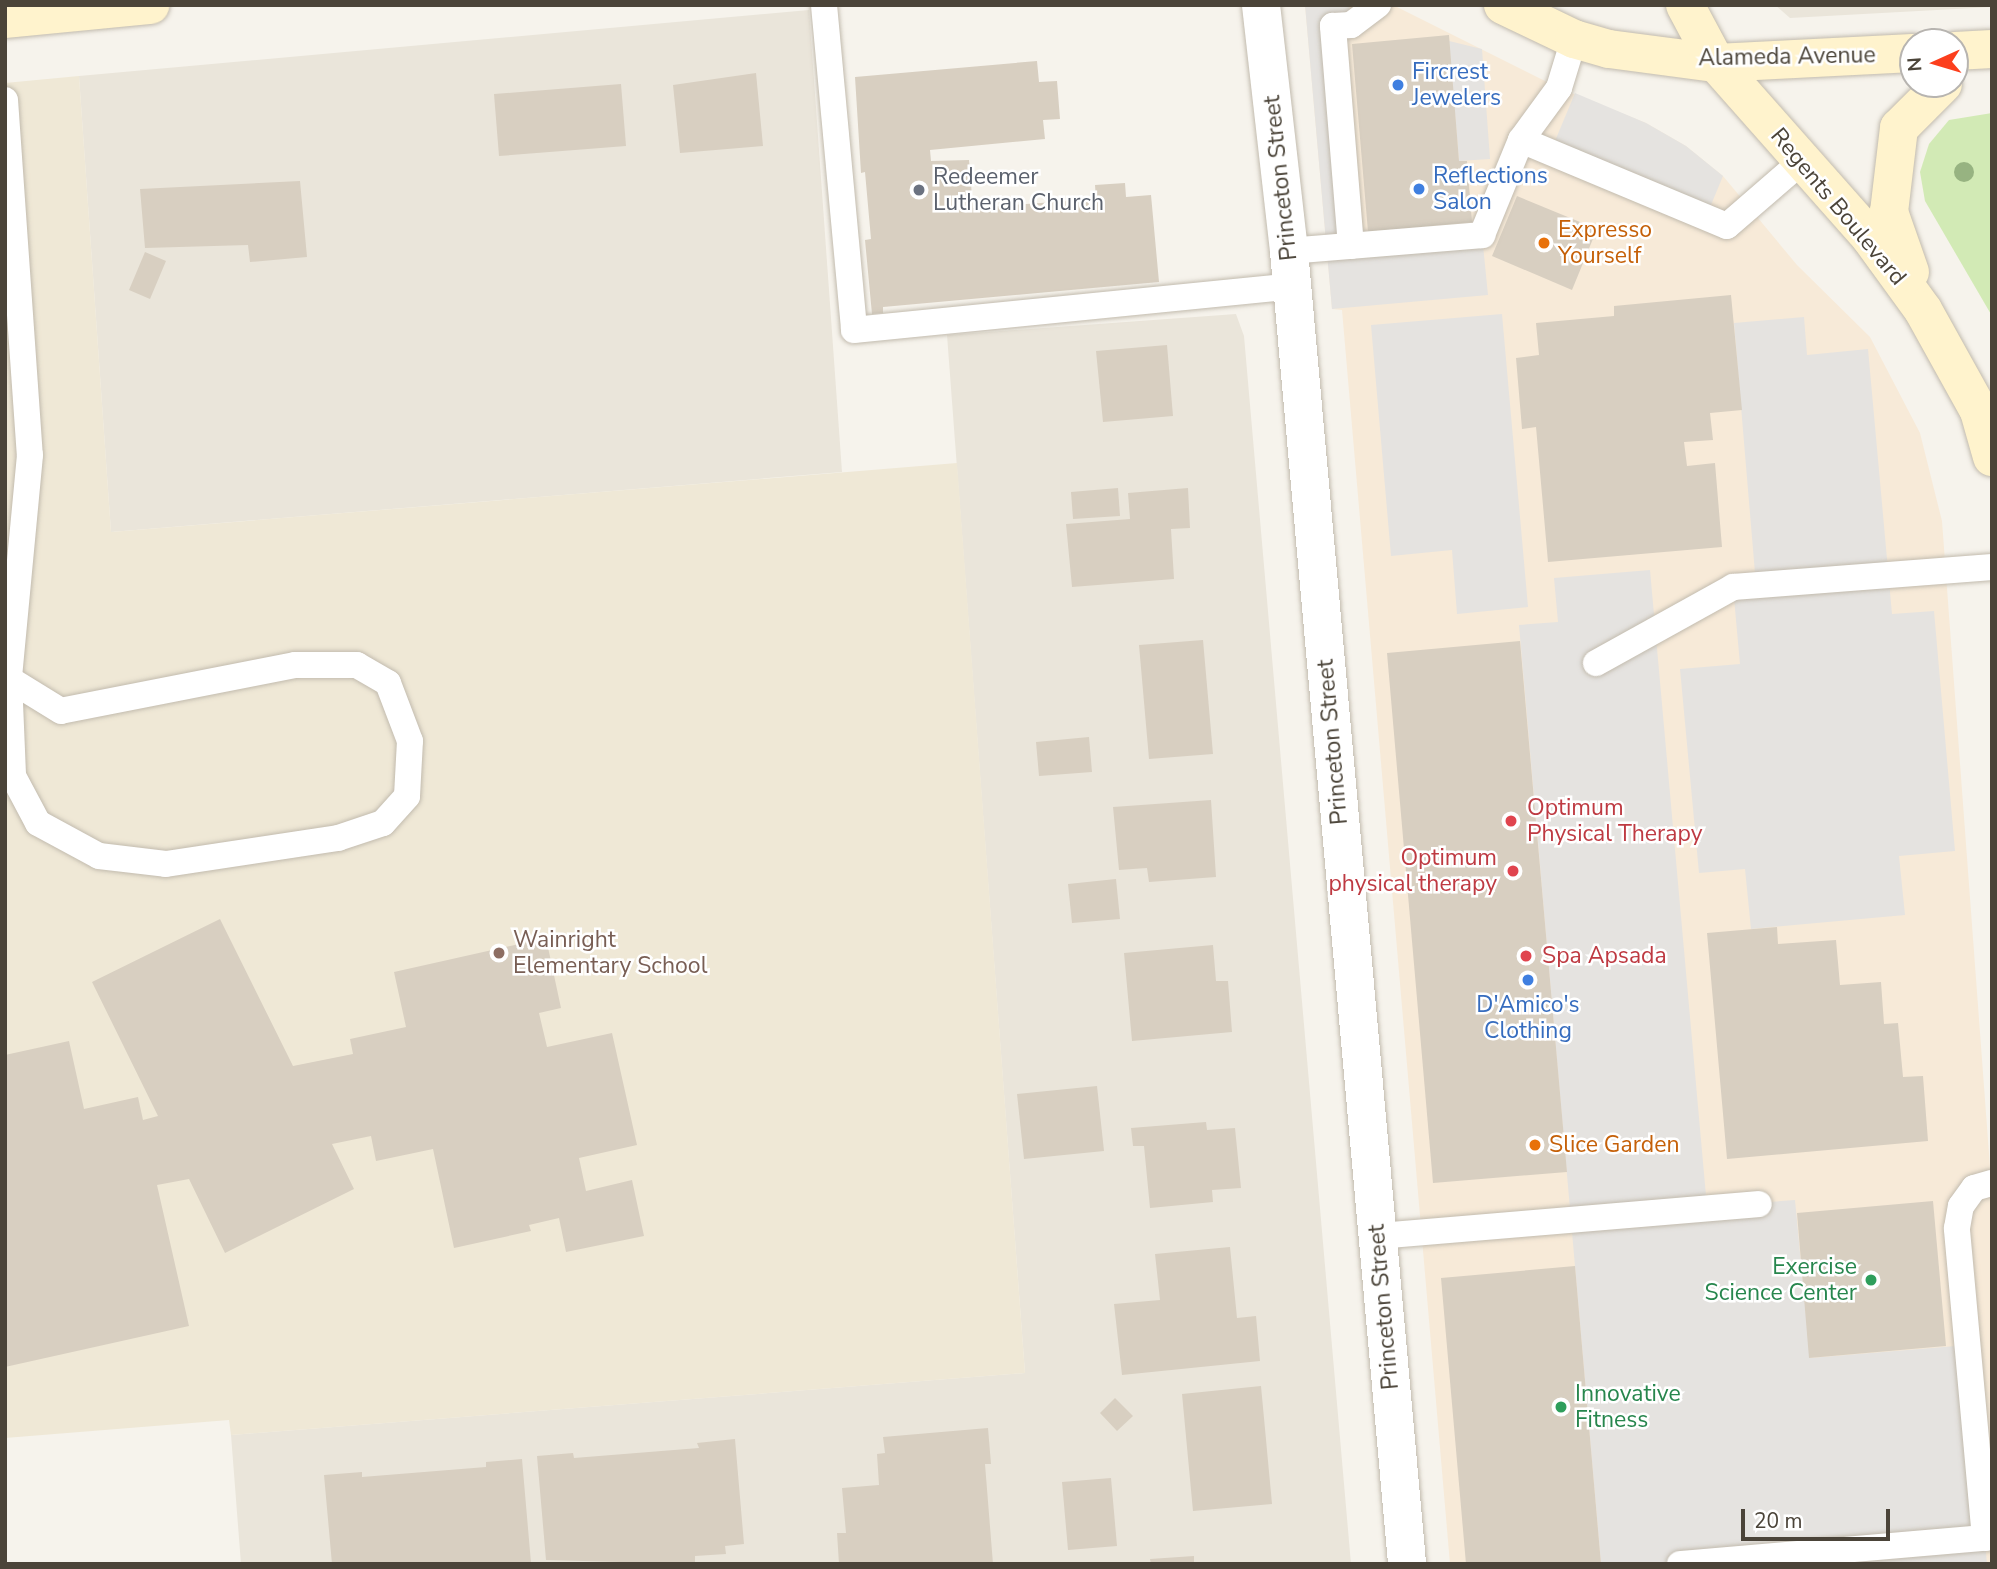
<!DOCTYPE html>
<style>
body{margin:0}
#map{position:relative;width:1997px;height:1569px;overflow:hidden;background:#f6f3ec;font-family:"Nunito Sans",sans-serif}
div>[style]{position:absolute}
.residential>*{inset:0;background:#eae5da}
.commercial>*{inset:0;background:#f7ead8}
.education>*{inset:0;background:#efe8d6}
.green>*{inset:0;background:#d2eab5}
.parking>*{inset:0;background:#e5e3e0}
.building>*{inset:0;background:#d8cfc1}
.roads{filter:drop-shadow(0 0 2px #c2bbae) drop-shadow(0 0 2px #c2bbae)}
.lane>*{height:26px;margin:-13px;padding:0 13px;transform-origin:13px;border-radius:13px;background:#fff}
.street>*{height:38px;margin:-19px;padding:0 19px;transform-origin:19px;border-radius:19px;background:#fff}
.secondary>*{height:38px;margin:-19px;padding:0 19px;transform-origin:19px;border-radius:19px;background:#fff3cd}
.trees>*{width:20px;height:20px;margin:-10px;border-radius:50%;background:#97b381}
.dots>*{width:19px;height:19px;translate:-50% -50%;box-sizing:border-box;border:4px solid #fff;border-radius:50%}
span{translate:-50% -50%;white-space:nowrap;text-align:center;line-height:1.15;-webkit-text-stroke:5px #fff;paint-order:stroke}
.street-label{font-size:23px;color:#4b4439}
.shop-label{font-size:23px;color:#366cbe}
.left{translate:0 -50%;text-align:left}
.worship-label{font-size:23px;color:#5b616d}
.food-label{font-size:23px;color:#c56008}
.health-label{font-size:23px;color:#be3a42}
.right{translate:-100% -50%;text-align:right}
.education-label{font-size:23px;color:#785e54}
.leisure-label{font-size:23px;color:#27864d}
.frame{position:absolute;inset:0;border:7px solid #4b4439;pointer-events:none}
.north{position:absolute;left:1899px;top:28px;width:70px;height:70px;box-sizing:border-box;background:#fff;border:2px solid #b7b4b0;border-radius:50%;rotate:266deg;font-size:19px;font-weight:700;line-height:28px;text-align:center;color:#4b4439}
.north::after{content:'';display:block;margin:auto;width:24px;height:32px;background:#fc3f1d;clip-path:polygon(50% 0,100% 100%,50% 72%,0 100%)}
.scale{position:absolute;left:1741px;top:1509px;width:149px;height:32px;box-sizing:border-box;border:4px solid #4b4439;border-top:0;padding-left:9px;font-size:21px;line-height:24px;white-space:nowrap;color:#4b4439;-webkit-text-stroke:5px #fff;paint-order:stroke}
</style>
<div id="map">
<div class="residential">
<i style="clip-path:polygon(1775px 5px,1992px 5px,1992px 7px,1790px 18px)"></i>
<i style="clip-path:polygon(809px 10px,842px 472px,111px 532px,79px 76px)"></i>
<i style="clip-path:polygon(1236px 314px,1244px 336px,1351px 1564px,241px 1564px,231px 1435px,1025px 1373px,947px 335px)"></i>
</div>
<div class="commercial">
<i style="clip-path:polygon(1305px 5px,1393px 5px,1559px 88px,1646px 123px,1686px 146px,1723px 176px,1797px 265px,1870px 337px,1920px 433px,1942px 521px,1992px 1194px,1992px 1564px,1450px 1564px,1342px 310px,1332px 309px)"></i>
</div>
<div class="education">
<i style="clip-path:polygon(79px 76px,111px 532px,957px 463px,1025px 1373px,231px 1435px,229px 1420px,5px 1438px,5px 83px)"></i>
</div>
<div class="green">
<i style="clip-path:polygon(1992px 113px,1992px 316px,1925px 201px,1920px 172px,1929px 144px,1949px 120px)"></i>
</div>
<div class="parking">
<i style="clip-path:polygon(1305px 5px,1349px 5px,1351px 25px,1333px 26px,1351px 246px,1482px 235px,1488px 295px,1332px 309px)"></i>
<i style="clip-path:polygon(1449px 41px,1482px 49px,1490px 159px,1459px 161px)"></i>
<i style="clip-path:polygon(1575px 93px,1646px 123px,1686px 146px,1723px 176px,1706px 217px,1550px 153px)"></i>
<i style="clip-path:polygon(1502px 314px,1528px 607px,1457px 614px,1452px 550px,1391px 556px,1371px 325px)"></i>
<i style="clip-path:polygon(1804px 317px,1807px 355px,1868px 349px,1892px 614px,1934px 611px,1955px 851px,1899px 856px,1905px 915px,1751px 929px,1745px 869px,1699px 873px,1680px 669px,1740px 664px,1733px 587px,1756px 585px,1734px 323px)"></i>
<i style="clip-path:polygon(1650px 570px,1707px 1207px,1795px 1200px,1810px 1358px,1968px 1345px,1987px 1564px,1601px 1564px,1519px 625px,1558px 622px,1554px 578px)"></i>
</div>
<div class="building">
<i style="clip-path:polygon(1449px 35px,1459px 161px,1467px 161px,1472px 222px,1368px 232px,1352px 44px)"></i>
<i style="clip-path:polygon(1037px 61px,1039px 82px,1057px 81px,1060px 119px,1043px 120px,1045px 139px,930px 150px,931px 161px,969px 160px,973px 208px,1096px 199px,1095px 185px,1125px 183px,1126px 197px,1151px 195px,1159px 282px,883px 307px,883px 313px,872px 314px,865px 240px,871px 239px,865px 172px,861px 173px,855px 77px)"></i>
<i style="clip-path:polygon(756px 73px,763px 146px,680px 153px,673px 85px)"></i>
<i style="clip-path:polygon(621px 84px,626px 146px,499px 156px,494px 94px)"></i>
<i style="clip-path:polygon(300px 181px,307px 257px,250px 262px,248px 245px,145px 248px,140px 189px)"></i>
<i style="clip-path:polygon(1517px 196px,1597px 229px,1572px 290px,1492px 256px)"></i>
<i style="clip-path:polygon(145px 252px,166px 261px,150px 299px,129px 290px)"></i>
<i style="clip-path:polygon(1731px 295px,1742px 410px,1710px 413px,1713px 440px,1684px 442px,1687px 466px,1715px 463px,1722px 547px,1548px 562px,1536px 427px,1522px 429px,1516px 358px,1539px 355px,1536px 323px,1614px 316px,1614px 306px)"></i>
<i style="clip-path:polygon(1167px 345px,1173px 416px,1103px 422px,1096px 351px)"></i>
<i style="clip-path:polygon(1118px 488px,1120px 516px,1073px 519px,1071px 492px)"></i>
<i style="clip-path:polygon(1188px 488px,1190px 528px,1171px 529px,1174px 579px,1072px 587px,1066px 524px,1130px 519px,1128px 493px)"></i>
<i style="clip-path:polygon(1203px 640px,1213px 754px,1149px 759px,1139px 645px)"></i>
<i style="clip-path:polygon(1520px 641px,1567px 1172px,1433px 1183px,1387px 653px)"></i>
<i style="clip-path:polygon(1089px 737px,1092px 772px,1039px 776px,1036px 742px)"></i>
<i style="clip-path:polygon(1211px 800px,1216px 877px,1149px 882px,1147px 868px,1119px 870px,1113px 807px)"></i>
<i style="clip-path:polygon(1116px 879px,1120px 919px,1072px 923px,1068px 884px)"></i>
<i style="clip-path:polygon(220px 919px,293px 1066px,353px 1054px,350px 1039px,406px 1027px,394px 972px,546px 938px,561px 1008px,539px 1013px,547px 1047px,612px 1033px,637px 1145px,579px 1158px,586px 1191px,632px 1180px,644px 1236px,566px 1252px,559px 1218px,529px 1225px,531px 1231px,454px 1248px,433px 1149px,376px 1161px,371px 1136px,332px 1144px,354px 1189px,225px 1253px,189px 1179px,157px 1185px,189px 1326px,5px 1367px,5px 1055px,69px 1041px,84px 1109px,138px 1097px,143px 1120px,158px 1116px,92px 982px)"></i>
<i style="clip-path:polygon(1777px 927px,1778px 944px,1836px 940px,1840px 985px,1881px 982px,1884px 1024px,1898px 1023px,1903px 1077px,1923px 1076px,1928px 1141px,1727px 1159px,1707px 933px)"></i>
<i style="clip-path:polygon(1213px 945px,1216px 981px,1228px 981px,1232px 1032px,1132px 1041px,1124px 953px)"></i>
<i style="clip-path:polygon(1097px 1086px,1104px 1151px,1024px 1159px,1017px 1094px)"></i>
<i style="clip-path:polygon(1206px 1122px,1207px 1130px,1235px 1128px,1241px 1188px,1212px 1190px,1213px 1202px,1150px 1208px,1144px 1146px,1133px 1146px,1131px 1128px)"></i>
<i style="clip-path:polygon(1933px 1201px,1946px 1346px,1809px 1358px,1797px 1213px)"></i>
<i style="clip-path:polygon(1230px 1247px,1237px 1318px,1256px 1316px,1260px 1361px,1122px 1375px,1114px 1304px,1160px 1300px,1155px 1254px)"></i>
<i style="clip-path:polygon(1575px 1266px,1601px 1564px,1466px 1564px,1441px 1278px)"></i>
<i style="clip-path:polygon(1261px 1386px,1272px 1504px,1193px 1511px,1182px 1394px)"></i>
<i style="clip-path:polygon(1115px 1398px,1133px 1416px,1117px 1431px,1100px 1413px)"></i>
<i style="clip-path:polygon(988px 1428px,991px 1464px,985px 1464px,993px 1564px,839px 1564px,837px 1533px,846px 1533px,842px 1488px,879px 1485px,877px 1454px,885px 1453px,883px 1437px)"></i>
<i style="clip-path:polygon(735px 1439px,744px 1544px,725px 1546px,726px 1554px,695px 1556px,695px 1564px,546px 1560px,537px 1456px,573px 1453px,574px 1458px,699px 1448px,697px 1443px)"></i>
<i style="clip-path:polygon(522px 1459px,531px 1563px,332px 1564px,324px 1475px,362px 1472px,362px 1477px,486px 1467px,486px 1462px)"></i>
<i style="clip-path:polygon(1111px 1478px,1117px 1546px,1068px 1550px,1062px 1482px)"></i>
<i style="clip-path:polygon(1194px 1556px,1194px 1564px,1151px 1564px,1150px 1559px)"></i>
</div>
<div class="roads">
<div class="lane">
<i style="left:824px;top:5px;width:326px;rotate:84.7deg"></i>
<i style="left:854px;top:330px;width:440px;rotate:-5.7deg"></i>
<i style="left:1574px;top:39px;width:51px;rotate:107deg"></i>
<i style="left:1559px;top:88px;width:64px;rotate:126.2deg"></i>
<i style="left:1521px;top:140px;width:223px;rotate:22.7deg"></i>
<i style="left:1727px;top:226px;width:98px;rotate:-40.9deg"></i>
<i style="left:5px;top:100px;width:356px;rotate:86deg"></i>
<i style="left:30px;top:455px;width:225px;rotate:95.4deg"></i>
<i style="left:9px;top:679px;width:97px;rotate:87.6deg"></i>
<i style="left:13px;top:776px;width:53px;rotate:62deg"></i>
<i style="left:38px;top:823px;width:69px;rotate:28.4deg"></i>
<i style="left:99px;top:856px;width:67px;rotate:6.8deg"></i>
<i style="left:166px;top:864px;width:174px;rotate:-8.6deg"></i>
<i style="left:338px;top:838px;width:47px;rotate:-18.4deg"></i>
<i style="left:383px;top:823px;width:36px;rotate:-48deg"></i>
<i style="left:407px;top:796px;width:55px;rotate:-86.9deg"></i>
<i style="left:410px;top:741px;width:62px;rotate:-110.8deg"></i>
<i style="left:388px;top:683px;width:36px;rotate:-150deg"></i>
<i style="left:357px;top:665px;width:62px;rotate:180deg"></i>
<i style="left:295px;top:665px;width:238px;rotate:168.9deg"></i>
<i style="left:61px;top:711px;width:61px;rotate:-148.4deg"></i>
<i style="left:1351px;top:246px;width:221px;rotate:-94.7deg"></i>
<i style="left:1333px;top:26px;width:18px;rotate:-3deg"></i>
<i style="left:1351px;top:25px;width:34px;rotate:-37deg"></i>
<i style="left:1289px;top:251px;width:194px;rotate:-4.7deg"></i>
<i style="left:1482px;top:235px;width:103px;rotate:-67.7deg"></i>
<i style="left:1596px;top:663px;width:157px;rotate:-29deg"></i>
<i style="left:1733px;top:587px;width:260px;rotate:-4.4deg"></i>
<i style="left:1378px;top:1236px;width:382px;rotate:-4.8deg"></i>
<i style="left:1985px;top:1538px;width:311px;rotate:-95.2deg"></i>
<i style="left:1957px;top:1228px;width:22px;rotate:-80deg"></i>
<i style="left:1961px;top:1206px;width:22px;rotate:-54deg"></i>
<i style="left:1974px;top:1188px;width:19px;rotate:-16deg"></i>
<i style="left:1680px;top:1564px;width:313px;rotate:-4.9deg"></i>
</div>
<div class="street">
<i style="left:1261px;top:5px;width:248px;rotate:83.5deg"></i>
<i style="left:1289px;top:251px;width:1318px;rotate:84.86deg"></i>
</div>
<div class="secondary">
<i style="left:1503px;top:5px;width:79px;rotate:25.6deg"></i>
<i style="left:1574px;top:39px;width:36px;rotate:16deg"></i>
<i style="left:1609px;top:49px;width:108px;rotate:7.5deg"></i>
<i style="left:1716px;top:63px;width:197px;rotate:-2.9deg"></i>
<i style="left:1685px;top:5px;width:66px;rotate:61.9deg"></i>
<i style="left:1716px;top:63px;width:232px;rotate:48.5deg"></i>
<i style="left:1870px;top:237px;width:90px;rotate:54deg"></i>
<i style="left:1923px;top:310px;width:115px;rotate:61deg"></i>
<i style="left:1979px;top:411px;width:48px;rotate:74.2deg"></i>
<i style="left:5px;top:19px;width:146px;rotate:-5.5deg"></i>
<i style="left:1955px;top:51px;width:37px;rotate:-3deg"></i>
<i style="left:1910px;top:272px;width:64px;rotate:-109.3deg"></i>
<i style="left:1889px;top:212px;width:85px;rotate:-83.2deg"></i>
<i style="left:1899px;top:128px;width:62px;rotate:-45deg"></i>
</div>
</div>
<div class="trees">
<i style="left:1964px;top:172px"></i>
</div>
<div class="dots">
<i style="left:1398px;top:85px;background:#3f7fe0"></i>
<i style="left:1419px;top:189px;background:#3f7fe0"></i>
<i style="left:919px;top:190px;background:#6b7280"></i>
<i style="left:1544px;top:243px;background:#e8710a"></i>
<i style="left:1511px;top:821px;background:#e0444e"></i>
<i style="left:1513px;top:871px;background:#e0444e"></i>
<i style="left:499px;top:953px;background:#8d6e63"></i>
<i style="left:1526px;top:956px;background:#e0444e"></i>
<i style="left:1528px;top:980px;background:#3f7fe0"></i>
<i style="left:1535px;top:1145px;background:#e8710a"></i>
<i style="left:1871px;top:1280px;background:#2e9e5b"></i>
<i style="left:1561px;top:1407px;background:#2e9e5b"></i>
</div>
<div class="street-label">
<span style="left:1787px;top:57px;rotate:-1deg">Alameda Avenue</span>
<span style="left:1281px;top:178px;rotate:-96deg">Princeton Street</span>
<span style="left:1838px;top:207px;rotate:50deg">Regents Boulevard</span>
<span style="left:1333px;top:742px;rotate:-95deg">Princeton Street</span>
<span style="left:1384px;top:1307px;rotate:-95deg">Princeton Street</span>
</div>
<div class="shop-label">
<span class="left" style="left:1412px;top:85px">Fircrest<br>Jewelers</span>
<span class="left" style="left:1433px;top:189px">Reflections<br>Salon</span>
<span style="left:1528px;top:1018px">D'Amico's<br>Clothing</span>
</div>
<div class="worship-label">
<span class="left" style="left:933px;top:190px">Redeemer<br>Lutheran Church</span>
</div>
<div class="food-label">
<span class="left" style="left:1558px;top:243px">Expresso<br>Yourself</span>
<span class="left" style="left:1549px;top:1145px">Slice Garden</span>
</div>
<div class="health-label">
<span class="left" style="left:1527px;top:821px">Optimum<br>Physical Therapy</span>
<span class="right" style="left:1497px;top:871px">Optimum<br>physical therapy</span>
<span class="left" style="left:1542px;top:956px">Spa Apsada</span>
</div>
<div class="education-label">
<span class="left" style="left:513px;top:953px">Wainright<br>Elementary School</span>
</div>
<div class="leisure-label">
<span class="right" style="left:1857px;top:1280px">Exercise<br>Science Center</span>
<span class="left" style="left:1575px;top:1407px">Innovative<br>Fitness</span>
</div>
<div class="frame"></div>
<div class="north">N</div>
<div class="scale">20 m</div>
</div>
